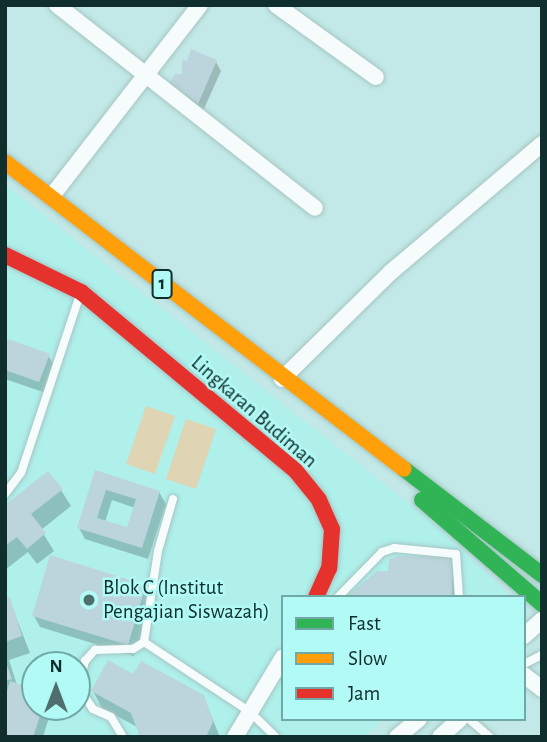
<!DOCTYPE html>
<style>
body{margin:0}
#map{position:relative;width:547px;height:742px;overflow:hidden;background:#c2e9e7;font-family:"Alegreya Sans",sans-serif}
div>[style]{position:absolute}
.built>*{inset:0;background:#aff0eb}
.green>*{inset:0;background:#dfd5b4}
.shadow>*{inset:0;background:#0003}
.building>*{inset:0;background:#bcd5dc}
.roads{filter:drop-shadow(0 0 2px #a5c5c3) drop-shadow(0 0 2px #a5c5c3)}
.lane>*{height:8px;margin:-4px;padding:0 4px;transform-origin:4px;border-radius:4px;background:#f6fcfb}
.street>*{height:16px;margin:-8px;padding:0 8px;transform-origin:8px;border-radius:8px;background:#f6fcfb}
.fast>*{height:16px;margin:-8px;padding:0 8px;transform-origin:8px;border-radius:8px;background:#30b455}
.slow>*{height:16px;margin:-8px;padding:0 8px;transform-origin:8px;border-radius:8px;background:#ff9f0a}
.jam>*{height:16px;margin:-8px;padding:0 8px;transform-origin:8px;border-radius:8px;background:#e5322d}
.dots>*{width:19px;height:19px;translate:-50% -50%;box-sizing:border-box;border:4px solid #b1faf5;border-radius:50%}
span{translate:-50% -50%;white-space:nowrap;text-align:center;line-height:1.15;-webkit-text-stroke:5px #b1faf5;paint-order:stroke}
.shield-label span{padding:2px 5px;background:#b1faf5;border:2px solid;border-radius:5px;-webkit-text-stroke-width:0}
.shield-label{font-size:19px;color:#0f2e2c;font-weight:700}
.street-label{font-size:21px;color:#0f2e2c}
.poi-label{font-size:21px;color:#0f2e2c}
.left{translate:0 -50%;text-align:left}
.frame{position:absolute;inset:0;border:7px solid #0f2e2c;pointer-events:none}
.legend{position:absolute;left:281px;top:595px;width:245px;height:126px;box-sizing:border-box;background:#b1faf5;border:2px solid #70a8a5;margin:0;padding:9px 12px;list-style:none;font-size:21px;color:#0f2e2c}
.legend li{display:flex;align-items:center;gap:14px;height:35px}
.legend b{width:35px;border:2px solid #70a8a5}
.north{position:absolute;left:21px;top:651px;width:70px;height:70px;box-sizing:border-box;background:#b1faf5;border:2px solid #70a8a5;border-radius:50%;rotate:0deg;font-size:19px;font-weight:700;line-height:28px;text-align:center;color:#0f2e2c}
.north::after{content:'';display:block;margin:auto;width:24px;height:32px;background:#4e6f6d;clip-path:polygon(50% 0,100% 100%,50% 72%,0 100%)}
</style>
<div id="map">
<div class="built">
<i style="clip-path:polygon(evenodd,5px 185px,436px 525px,512px 597px,283px 597px,283px 719px,384px 719px,364px 737px,5px 737px,5px 185px,35px 665px,77px 665px,77px 707px,35px 707px,35px 665px)"></i>
</div>
<div class="green">
<i style="clip-path:polygon(146px 406px,175px 416px,155px 474px,126px 464px)"></i>
<i style="clip-path:polygon(186px 419px,216px 429px,196px 489px,166px 479px)"></i>
</div>
<div class="shadow">
<i style="clip-path:polygon(216px 62px,221px 71px,203px 111px,171px 83px)"></i>
<i style="clip-path:polygon(5px 340px,48px 355px,55px 367px,46px 393px,5px 379px)"></i>
<i style="clip-path:polygon(evenodd,96px 472px,159px 492px,166px 504px,148px 559px,85px 539px,79px 528px,96px 472px,112px 500px,135px 508px,128px 529px,105px 522px,112px 500px)"></i>
<i style="clip-path:polygon(61px 490px,71px 506px,41px 530px,54px 551px,37px 564px,28px 552px,5px 570px,5px 507px)"></i>
<i style="clip-path:polygon(455px 564px,454px 597px,349px 597px,378px 573px)"></i>
<i style="clip-path:polygon(145px 586px,152px 598px,134px 656px,40px 627px,34px 616px)"></i>
<i style="clip-path:polygon(9px 599px,30px 653px,9px 660px,17px 685px,35px 691px,35px 707px,52px 707px,43px 737px,5px 737px,5px 600px)"></i>
<i style="clip-path:polygon(134px 677px,203px 696px,220px 737px,142px 737px,139px 728px,102px 708px,93px 691px)"></i>
</div>
<div class="building">
<i style="clip-path:polygon(191px 49px,217px 60px,198px 104px,169px 83px,175px 74px,182px 74px,182px 60px,187px 61px)"></i>
<i style="clip-path:polygon(5px 338px,50px 354px,39px 382px,5px 370px)"></i>
<i style="clip-path:polygon(evenodd,95px 470px,160px 491px,142px 548px,77px 528px,95px 470px,106px 490px,136px 499px,127px 527px,97px 518px,106px 490px)"></i>
<i style="clip-path:polygon(48px 471px,63px 489px,31px 514px,46px 533px,27px 549px,17px 537px,5px 546px,5px 505px)"></i>
<i style="clip-path:polygon(50px 555px,146px 585px,128px 645px,32px 616px)"></i>
<i style="clip-path:polygon(400px 556px,453px 557px,452px 597px,346px 597px,377px 571px,388px 571px,389px 559px)"></i>
<i style="clip-path:polygon(10px 597px,22px 636px,5px 642px,5px 599px)"></i>
<i style="clip-path:polygon(5px 660px,12px 679px,5px 681px)"></i>
<i style="clip-path:polygon(108px 660px,133px 674px,141px 661px,204px 695px,213px 722px,206px 737px,140px 737px,131px 713px,91px 691px)"></i>
<i style="clip-path:polygon(10px 681px,35px 689px,35px 707px,43px 707px,33px 737px,5px 737px,5px 698px)"></i>
</div>
<div class="roads">
<div class="lane">
<i style="left:5px;top:494px;width:26px;rotate:-53deg"></i>
<i style="left:21px;top:473px;width:188px;rotate:-71.7deg"></i>
<i style="left:173px;top:499px;width:54px;rotate:106.1deg"></i>
<i style="left:158px;top:551px;width:92px;rotate:98.7deg"></i>
<i style="left:144px;top:642px;width:127px;rotate:33.4deg"></i>
<i style="left:250px;top:712px;width:36px;rotate:44deg"></i>
<i style="left:338px;top:597px;width:63px;rotate:-45.6deg"></i>
<i style="left:382px;top:552px;width:13px;rotate:-18deg"></i>
<i style="left:394px;top:548px;width:62px;rotate:5.5deg"></i>
<i style="left:456px;top:554px;width:43px;rotate:86deg"></i>
<i style="left:524px;top:664px;width:20px;rotate:-27deg"></i>
<i style="left:469px;top:719px;width:28px;rotate:41deg"></i>
<i style="left:123px;top:737px;width:23px;rotate:-121deg"></i>
<i style="left:111px;top:717px;width:20px;rotate:-156deg"></i>
<i style="left:93px;top:709px;width:14px;rotate:-124deg"></i>
<i style="left:85px;top:697px;width:16px;rotate:-108deg"></i>
<i style="left:80px;top:682px;width:22px;rotate:-77deg"></i>
<i style="left:85px;top:661px;width:15px;rotate:-48deg"></i>
<i style="left:95px;top:650px;width:38px;rotate:-2deg"></i>
<i style="left:133px;top:649px;width:13px;rotate:-32deg"></i>
</div>
<div class="street">
<i style="left:57px;top:5px;width:328px;rotate:38.2deg"></i>
<i style="left:276px;top:5px;width:123px;rotate:35.8deg"></i>
<i style="left:51px;top:197px;width:243px;rotate:-52.2deg"></i>
<i style="left:282px;top:379px;width:153px;rotate:-44.5deg"></i>
<i style="left:391px;top:272px;width:198px;rotate:-40.3deg"></i>
<i style="left:524px;top:636px;width:24px;rotate:-42deg"></i>
<i style="left:524px;top:675px;width:23px;rotate:38deg"></i>
<i style="left:235px;top:737px;width:93px;rotate:-59deg"></i>
<i style="left:397px;top:737px;width:28px;rotate:-39deg"></i>
<i style="left:440px;top:737px;width:27px;rotate:-42deg"></i>
</div>
<div class="fast">
<i style="left:404px;top:469px;width:174px;rotate:37.5deg"></i>
<i style="left:422px;top:500px;width:159px;rotate:40.9deg"></i>
</div>
<div class="slow">
<i style="left:5px;top:162px;width:503px;rotate:37.58deg"></i>
</div>
<div class="jam">
<i style="left:5px;top:255px;width:85px;rotate:26deg"></i>
<i style="left:81px;top:292px;width:278px;rotate:39.8deg"></i>
<i style="left:295px;top:470px;width:38px;rotate:51deg"></i>
<i style="left:319px;top:500px;width:32px;rotate:66deg"></i>
<i style="left:332px;top:529px;width:39px;rotate:94deg"></i>
<i style="left:329px;top:568px;width:32px;rotate:114deg"></i>
</div>
</div>
<div class="dots">
<i style="left:89px;top:600px;background:#4e6f6d"></i>
</div>
<div class="shield-label">
<span style="left:162px;top:284px">1</span>
</div>
<div class="street-label">
<span style="left:254px;top:412px;rotate:41deg">Lingkaran Budiman</span>
</div>
<div class="poi-label">
<span class="left" style="left:103px;top:600px">Blok C (Institut<br>Pengajian Siswazah)</span>
</div>
<div class="frame"></div>
<ul class="legend">
<li><b style="height:9px;background:#30b455"></b>Fast</li>
<li><b style="height:9px;background:#ff9f0a"></b>Slow</li>
<li><b style="height:9px;background:#e5322d"></b>Jam</li>
</ul>
<div class="north">N</div>
</div>
